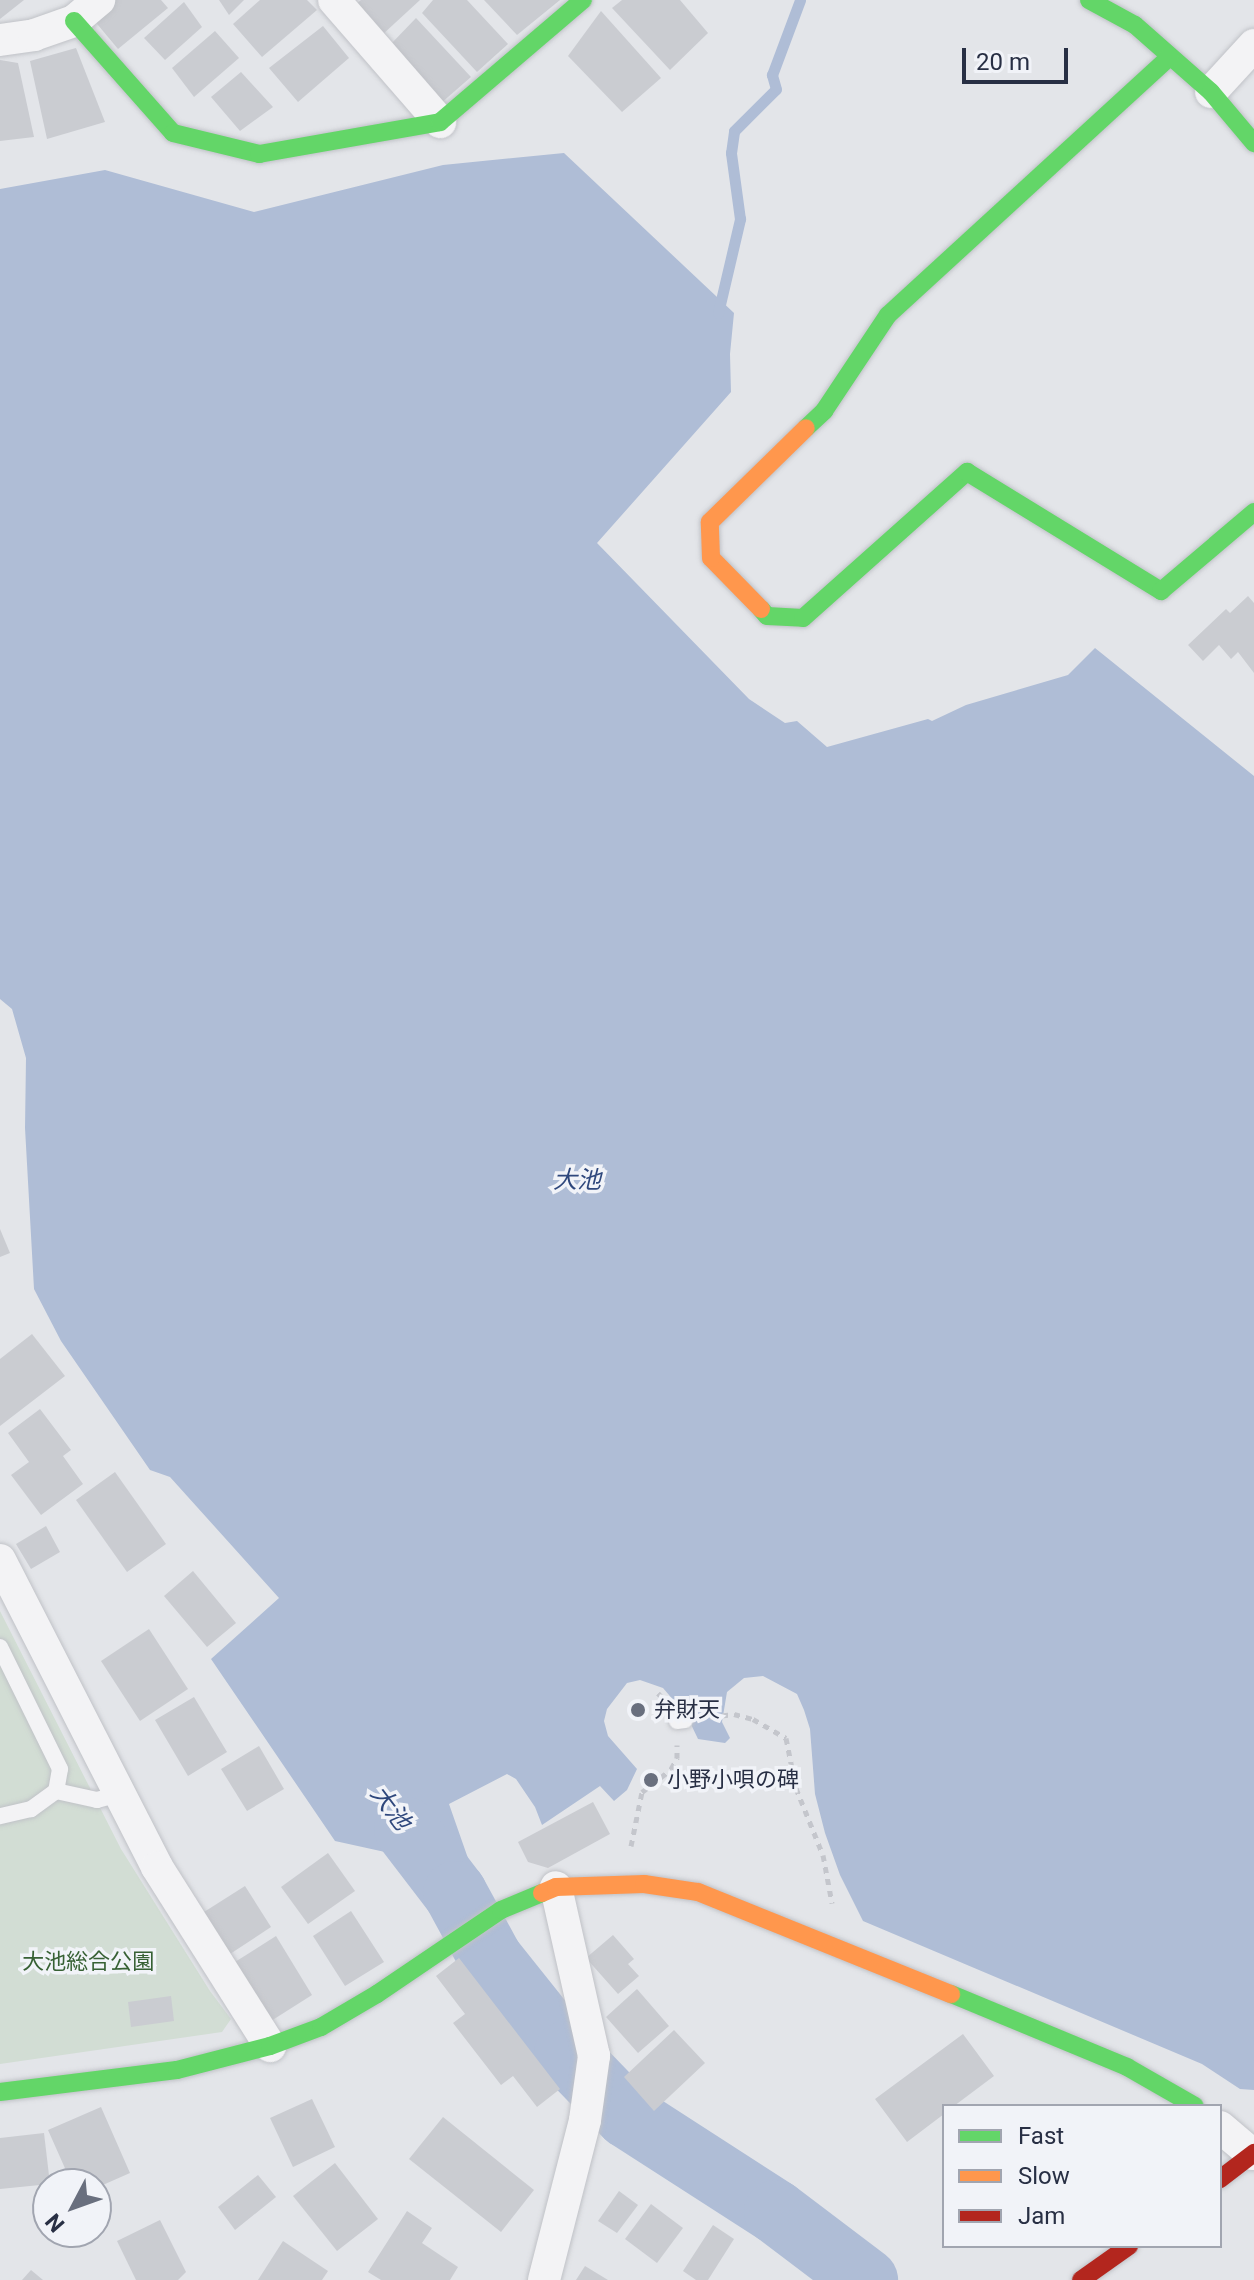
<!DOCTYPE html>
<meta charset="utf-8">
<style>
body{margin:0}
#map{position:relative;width:1254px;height:2280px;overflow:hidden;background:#e3e5e9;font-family:Roboto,"Noto Sans JP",sans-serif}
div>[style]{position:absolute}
.green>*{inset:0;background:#d2ddd4}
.water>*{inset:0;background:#afbdd6}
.stream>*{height:11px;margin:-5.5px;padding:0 5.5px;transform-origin:5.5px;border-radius:5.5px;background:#afbdd6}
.river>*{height:64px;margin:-32px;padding:0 32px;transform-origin:32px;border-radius:32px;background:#afbdd6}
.building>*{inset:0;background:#caccd1}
.path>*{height:5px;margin-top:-2.5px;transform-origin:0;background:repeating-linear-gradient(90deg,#c4c6cc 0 6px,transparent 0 12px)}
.roads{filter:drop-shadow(0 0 2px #c0c2c7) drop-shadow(0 0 2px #c0c2c7)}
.lane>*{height:16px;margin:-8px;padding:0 8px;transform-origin:8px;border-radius:8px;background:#f3f3f5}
.street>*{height:32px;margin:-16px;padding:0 16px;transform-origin:16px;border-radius:16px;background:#f3f3f5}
.fast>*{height:18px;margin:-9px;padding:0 9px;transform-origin:9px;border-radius:9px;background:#63d668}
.slow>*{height:18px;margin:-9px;padding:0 9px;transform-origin:9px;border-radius:9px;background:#ff974d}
.jam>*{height:18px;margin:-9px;padding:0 9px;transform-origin:9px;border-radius:9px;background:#b3261e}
.dots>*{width:22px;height:22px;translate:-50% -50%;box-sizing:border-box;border:4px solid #f1f3f8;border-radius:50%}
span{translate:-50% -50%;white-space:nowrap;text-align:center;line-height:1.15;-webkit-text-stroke:7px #f1f3f8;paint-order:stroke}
.poi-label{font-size:22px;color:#282f44}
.left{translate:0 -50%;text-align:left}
.park-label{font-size:22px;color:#376134}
.water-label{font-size:24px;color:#2e477c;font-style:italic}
.legend{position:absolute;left:942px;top:2104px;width:280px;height:144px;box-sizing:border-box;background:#f1f3f8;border:2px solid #a1a5b0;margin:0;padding:10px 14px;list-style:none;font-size:24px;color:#282f44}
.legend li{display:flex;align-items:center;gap:16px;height:40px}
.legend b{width:40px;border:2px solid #a1a5b0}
.north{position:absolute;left:32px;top:2168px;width:80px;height:80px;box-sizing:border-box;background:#f1f3f8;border:2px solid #a1a5b0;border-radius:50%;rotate:229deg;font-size:22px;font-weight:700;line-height:32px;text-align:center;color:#282f44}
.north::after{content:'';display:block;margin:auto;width:28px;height:36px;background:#696f7e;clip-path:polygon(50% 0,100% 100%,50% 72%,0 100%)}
.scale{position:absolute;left:962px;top:48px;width:106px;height:36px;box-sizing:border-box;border:4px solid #282f44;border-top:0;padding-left:10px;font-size:24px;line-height:28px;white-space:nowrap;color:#282f44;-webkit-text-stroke:6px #f1f3f8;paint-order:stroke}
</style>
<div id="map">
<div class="green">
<i style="clip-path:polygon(0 1611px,121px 1849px,210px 1991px,231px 2019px,222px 2032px,0 2064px)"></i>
</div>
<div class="water">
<i style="clip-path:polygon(564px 153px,734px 313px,730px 354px,731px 392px,597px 543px,749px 699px,785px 723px,797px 721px,827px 747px,928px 719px,932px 721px,966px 705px,1068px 675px,1095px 648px,1254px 776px,1254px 2090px,1240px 2089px,1202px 2064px,863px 1921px,840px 1875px,825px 1833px,815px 1794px,810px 1729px,804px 1710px,797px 1694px,763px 1676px,744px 1678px,727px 1692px,722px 1722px,730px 1738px,725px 1743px,698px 1739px,687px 1716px,663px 1688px,640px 1680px,627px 1683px,607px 1709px,604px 1721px,608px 1736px,637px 1769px,627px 1790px,614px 1801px,600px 1786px,542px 1825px,535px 1807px,516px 1779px,507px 1774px,449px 1804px,477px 1884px,438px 1913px,407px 1882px,385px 1852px,335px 1841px,211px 1659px,279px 1598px,170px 1477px,150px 1470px,61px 1341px,34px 1289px,25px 1128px,26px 1058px,12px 1009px,0 999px,0 189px,105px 170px,254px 212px,443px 165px)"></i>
</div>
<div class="stream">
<i style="left:718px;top:313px;width:97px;rotate:-76.8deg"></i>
<i style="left:740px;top:219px;width:67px;rotate:-97.8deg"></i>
<i style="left:731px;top:153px;width:22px;rotate:-82deg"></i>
<i style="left:734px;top:131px;width:59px;rotate:-45deg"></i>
<i style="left:776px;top:89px;width:15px;rotate:-106deg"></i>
<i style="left:772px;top:75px;width:80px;rotate:-69.5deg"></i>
</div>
<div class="river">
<i style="left:406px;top:1829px;width:81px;rotate:52.6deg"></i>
<i style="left:455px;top:1893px;width:75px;rotate:61.4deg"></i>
<i style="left:491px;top:1959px;width:120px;rotate:51.4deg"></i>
<i style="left:566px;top:2053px;width:88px;rotate:45.9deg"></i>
<i style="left:627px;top:2116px;width:177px;rotate:32.8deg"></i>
<i style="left:776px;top:2212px;width:113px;rotate:37.1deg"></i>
</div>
<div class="building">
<i style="clip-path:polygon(0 0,24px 0,0 19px)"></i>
<i style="clip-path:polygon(114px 0,161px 0,168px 8px,118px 49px,93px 19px)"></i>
<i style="clip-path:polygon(219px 0,244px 0,229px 15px)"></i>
<i style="clip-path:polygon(260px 0,307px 0,317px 10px,262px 57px,233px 24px)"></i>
<i style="clip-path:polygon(361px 0,420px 0,382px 35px,355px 5px)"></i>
<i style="clip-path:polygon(433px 0,467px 0,508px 44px,477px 72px,422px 13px)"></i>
<i style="clip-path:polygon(484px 0,560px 0,517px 35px)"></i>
<i style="clip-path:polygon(622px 0,680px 0,708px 33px,670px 70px,612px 8px)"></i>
<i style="clip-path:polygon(184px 2px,202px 27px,165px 60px,144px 38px)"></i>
<i style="clip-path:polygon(601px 11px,661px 78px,622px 112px,568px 56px)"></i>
<i style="clip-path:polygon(416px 18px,471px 77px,440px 104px,390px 45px)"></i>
<i style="clip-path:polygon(323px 26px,349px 58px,298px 102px,269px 68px)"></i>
<i style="clip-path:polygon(215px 31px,239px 58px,194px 97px,172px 68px)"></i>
<i style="clip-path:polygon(76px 48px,105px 122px,47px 139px,30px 61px)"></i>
<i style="clip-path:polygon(0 60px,18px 63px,34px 137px,0 141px)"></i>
<i style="clip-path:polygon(241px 72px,273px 107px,240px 131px,211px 97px)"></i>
<i style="clip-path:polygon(1248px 596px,1254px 603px,1254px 673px,1238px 652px,1231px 659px,1219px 645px,1203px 661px,1188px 645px,1226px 609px,1230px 613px)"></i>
<i style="clip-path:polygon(0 1229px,10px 1253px,0 1257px)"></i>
<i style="clip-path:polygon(32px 1334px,65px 1376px,0 1426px,0 1359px)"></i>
<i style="clip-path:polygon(40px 1409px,71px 1450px,63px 1456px,83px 1484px,41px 1515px,11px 1475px,29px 1462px,8px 1433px)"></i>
<i style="clip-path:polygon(115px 1472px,166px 1544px,127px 1572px,76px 1500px)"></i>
<i style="clip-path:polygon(46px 1526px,60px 1552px,31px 1569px,16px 1544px)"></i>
<i style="clip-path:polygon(193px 1571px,236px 1623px,207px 1647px,164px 1596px)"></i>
<i style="clip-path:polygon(149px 1629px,188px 1689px,140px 1721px,101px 1661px)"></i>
<i style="clip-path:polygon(194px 1697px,227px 1752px,188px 1776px,155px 1720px)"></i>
<i style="clip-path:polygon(259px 1746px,284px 1789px,247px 1811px,221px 1769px)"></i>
<i style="clip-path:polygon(593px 1802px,610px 1834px,548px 1868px,528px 1862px,518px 1842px)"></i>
<i style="clip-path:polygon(328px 1853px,355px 1891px,308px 1924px,281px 1887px)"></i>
<i style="clip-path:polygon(245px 1886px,271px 1927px,230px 1954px,204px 1912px)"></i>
<i style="clip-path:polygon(351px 1911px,384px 1962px,345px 1986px,313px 1936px)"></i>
<i style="clip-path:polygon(613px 1935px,634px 1959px,628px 1964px,639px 1976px,618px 1994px,586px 1958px)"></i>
<i style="clip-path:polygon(276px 1936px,312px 1995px,271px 2021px,235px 1962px)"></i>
<i style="clip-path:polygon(459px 1958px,560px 2089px,537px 2107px,513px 2076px,501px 2085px,453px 2023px,465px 2014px,436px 1976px)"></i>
<i style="clip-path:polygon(637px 1989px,669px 2026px,638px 2053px,606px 2017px)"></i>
<i style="clip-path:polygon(171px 1996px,174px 2021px,131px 2027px,128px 2002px)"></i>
<i style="clip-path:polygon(674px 2030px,705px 2063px,654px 2111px,624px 2077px)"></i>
<i style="clip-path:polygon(963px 2034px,994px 2076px,954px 2106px,944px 2106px,944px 2114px,907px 2142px,875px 2099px)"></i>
<i style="clip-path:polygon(312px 2099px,335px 2147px,293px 2167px,270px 2118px)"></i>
<i style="clip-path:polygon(101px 2107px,130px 2173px,96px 2188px,96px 2184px,72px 2184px,48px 2130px)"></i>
<i style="clip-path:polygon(443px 2117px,534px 2190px,501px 2232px,409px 2159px)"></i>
<i style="clip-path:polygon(44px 2133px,50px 2184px,0 2189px,0 2138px)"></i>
<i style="clip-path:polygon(335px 2163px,378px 2219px,337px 2251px,293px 2196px)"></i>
<i style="clip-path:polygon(258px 2175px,276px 2197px,235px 2230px,218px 2207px)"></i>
<i style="clip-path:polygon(619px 2191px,638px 2205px,617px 2233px,598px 2221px)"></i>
<i style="clip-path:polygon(651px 2204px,683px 2228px,657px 2263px,625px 2239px)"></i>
<i style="clip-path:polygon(407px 2211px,432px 2228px,422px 2243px,458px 2267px,450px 2280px,381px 2280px,368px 2272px)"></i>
<i style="clip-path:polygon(160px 2220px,186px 2272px,178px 2280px,136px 2280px,117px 2241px)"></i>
<i style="clip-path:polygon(713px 2225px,734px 2239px,708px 2280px,696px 2280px,683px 2271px)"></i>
<i style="clip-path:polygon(283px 2241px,328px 2271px,322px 2280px,258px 2280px)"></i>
<i style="clip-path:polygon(585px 2266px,608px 2280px,576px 2280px)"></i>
<i style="clip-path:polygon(31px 2270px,43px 2280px,22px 2280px)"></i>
</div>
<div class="path">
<i style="left:658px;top:1693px;width:12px;rotate:48deg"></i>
<i style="left:710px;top:1717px;width:24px;rotate:-7deg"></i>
<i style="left:734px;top:1714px;width:20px;rotate:15deg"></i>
<i style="left:753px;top:1719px;width:38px;rotate:30deg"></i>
<i style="left:786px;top:1738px;width:51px;rotate:78.7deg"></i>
<i style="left:796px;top:1788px;width:72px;rotate:68.1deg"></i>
<i style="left:823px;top:1855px;width:49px;rotate:79.4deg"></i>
<i style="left:631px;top:1846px;width:55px;rotate:-78.5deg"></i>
<i style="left:642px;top:1792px;width:37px;rotate:-38deg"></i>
<i style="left:671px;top:1769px;width:13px;rotate:-61deg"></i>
<i style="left:677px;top:1758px;width:13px;rotate:-90deg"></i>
</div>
<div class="roads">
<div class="lane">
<i style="left:0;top:1647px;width:136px;rotate:63.8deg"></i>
<i style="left:60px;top:1769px;width:22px;rotate:100deg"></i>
<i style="left:56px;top:1791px;width:31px;rotate:144deg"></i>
<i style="left:31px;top:1809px;width:32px;rotate:167deg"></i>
<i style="left:677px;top:1721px;width:8px;rotate:-7deg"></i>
<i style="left:56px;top:1791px;width:42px;rotate:12.4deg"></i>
<i style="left:97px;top:1800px;width:23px;rotate:-15deg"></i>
</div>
<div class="street">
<i style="left:334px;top:0;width:162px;rotate:49deg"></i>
<i style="left:0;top:40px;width:34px;rotate:-8deg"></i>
<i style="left:34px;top:35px;width:42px;rotate:-19.3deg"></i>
<i style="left:74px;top:21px;width:33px;rotate:-40deg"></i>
<i style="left:1211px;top:92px;width:64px;rotate:-47.5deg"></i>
<i style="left:0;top:1560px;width:345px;rotate:62.9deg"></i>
<i style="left:157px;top:1867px;width:212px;rotate:57.7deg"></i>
<i style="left:1220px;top:2127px;width:42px;rotate:40.2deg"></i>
<i style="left:544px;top:2280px;width:165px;rotate:-75.6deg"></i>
<i style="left:585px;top:2120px;width:65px;rotate:-82deg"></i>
<i style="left:594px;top:2056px;width:173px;rotate:-102.7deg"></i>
</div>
<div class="fast">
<i style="left:1089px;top:0;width:52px;rotate:28.5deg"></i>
<i style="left:1135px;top:25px;width:101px;rotate:41.4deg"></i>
<i style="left:1211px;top:92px;width:67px;rotate:49.9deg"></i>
<i style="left:74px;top:21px;width:149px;rotate:48.5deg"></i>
<i style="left:173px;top:133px;width:89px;rotate:13.7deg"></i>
<i style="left:259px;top:154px;width:184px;rotate:-10deg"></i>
<i style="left:440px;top:122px;width:188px;rotate:-40.5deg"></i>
<i style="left:806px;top:428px;width:25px;rotate:-43deg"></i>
<i style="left:824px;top:411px;width:115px;rotate:-56.3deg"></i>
<i style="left:888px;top:315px;width:382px;rotate:-42.5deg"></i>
<i style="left:761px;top:609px;width:9px;rotate:49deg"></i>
<i style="left:767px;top:616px;width:36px;rotate:3deg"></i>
<i style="left:803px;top:618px;width:220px;rotate:-41.7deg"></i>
<i style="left:967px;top:472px;width:228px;rotate:31.5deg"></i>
<i style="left:1161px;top:591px;width:122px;rotate:-40.3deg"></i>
<i style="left:951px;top:1994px;width:191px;rotate:22.5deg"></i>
<i style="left:1127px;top:2067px;width:78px;rotate:29.8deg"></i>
<i style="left:0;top:2092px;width:178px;rotate:-7.1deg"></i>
<i style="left:177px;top:2070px;width:96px;rotate:-14.5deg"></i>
<i style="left:270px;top:2046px;width:54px;rotate:-20.4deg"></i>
<i style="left:321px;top:2027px;width:65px;rotate:-30.5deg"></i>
<i style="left:377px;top:1994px;width:150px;rotate:-34.1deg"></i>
<i style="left:501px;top:1910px;width:44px;rotate:-22.5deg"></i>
</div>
<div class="slow">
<i style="left:761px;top:609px;width:71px;rotate:-134.4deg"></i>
<i style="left:711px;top:558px;width:36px;rotate:-92deg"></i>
<i style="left:710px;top:522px;width:134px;rotate:-44.4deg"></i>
<i style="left:542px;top:1893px;width:15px;rotate:-23deg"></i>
<i style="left:556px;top:1887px;width:88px;rotate:-2deg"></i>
<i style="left:644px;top:1884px;width:55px;rotate:8.4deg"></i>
<i style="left:698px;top:1892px;width:273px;rotate:22deg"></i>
</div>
<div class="jam">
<i style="left:1220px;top:2179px;width:43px;rotate:-37.4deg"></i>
<i style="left:1081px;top:2280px;width:59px;rotate:-35.3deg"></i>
</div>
</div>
<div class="dots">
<i style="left:638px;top:1710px;background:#696f7e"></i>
<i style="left:651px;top:1780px;background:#696f7e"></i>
</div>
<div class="poi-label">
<span class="left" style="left:654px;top:1710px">弁財天</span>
<span class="left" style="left:667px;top:1780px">小野小唄の碑</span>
</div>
<div class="park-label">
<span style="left:88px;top:1962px">大池総合公園</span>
</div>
<div class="water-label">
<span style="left:577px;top:1181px">大池</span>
<span style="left:390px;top:1808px;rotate:53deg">大池</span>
</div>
<ul class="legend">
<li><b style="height:10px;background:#63d668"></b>Fast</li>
<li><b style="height:10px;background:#ff974d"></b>Slow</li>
<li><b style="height:10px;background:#b3261e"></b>Jam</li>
</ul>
<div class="north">N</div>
<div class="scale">20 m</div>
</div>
